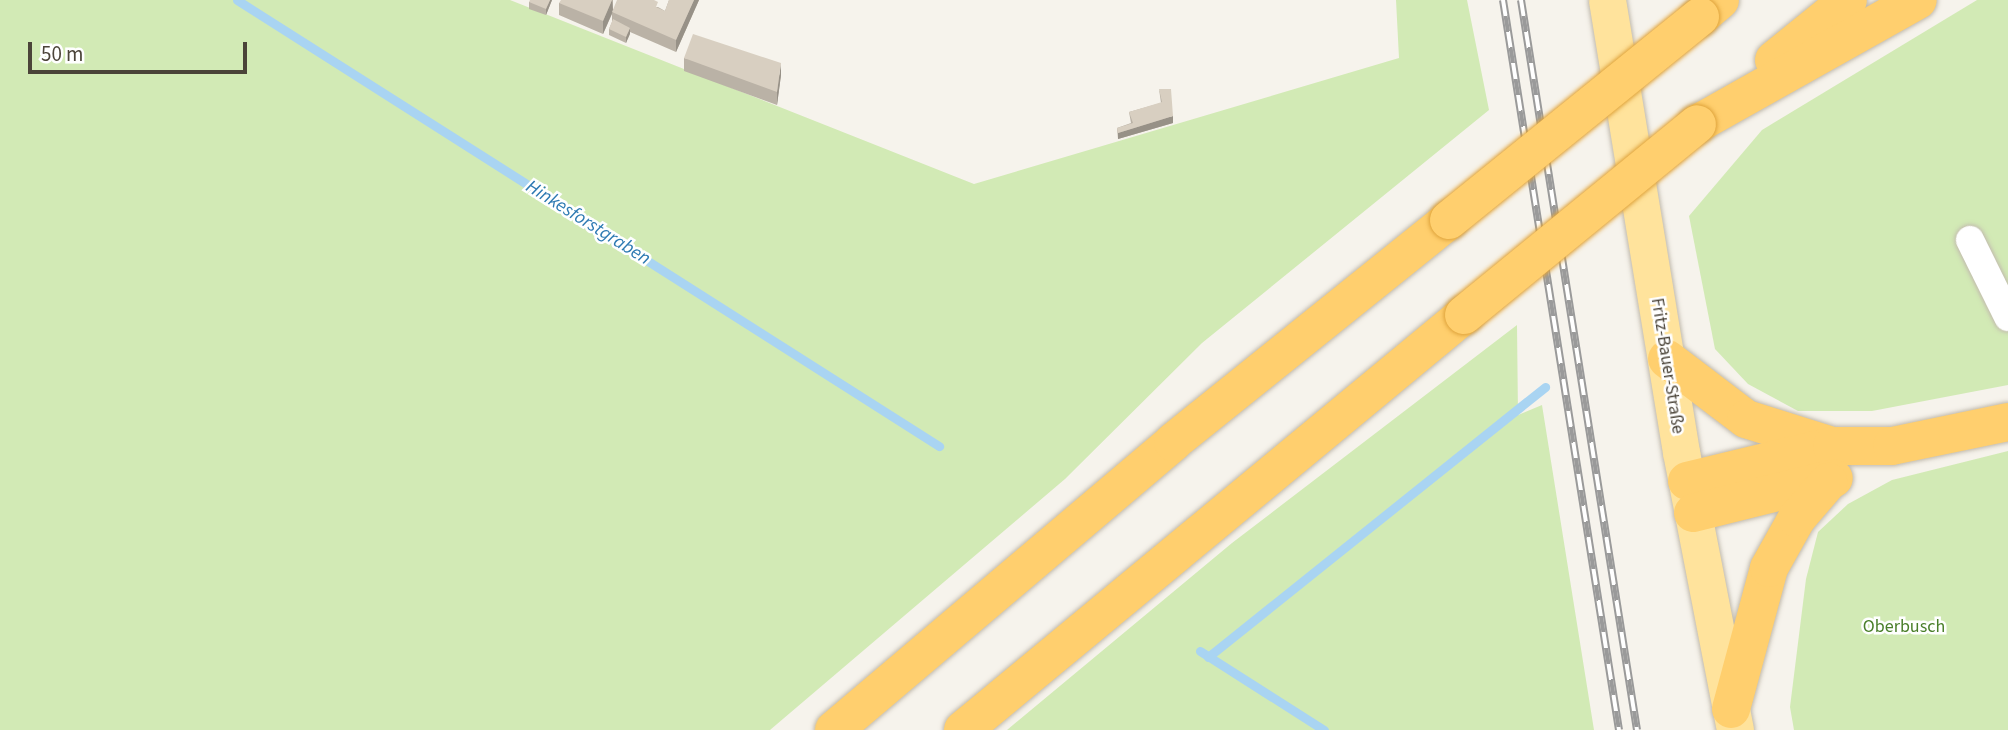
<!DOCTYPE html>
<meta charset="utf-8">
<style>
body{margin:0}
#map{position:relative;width:2008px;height:730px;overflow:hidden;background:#f6f3ec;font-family:"Source Sans 3",sans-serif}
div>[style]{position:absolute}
.green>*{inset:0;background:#d2eab5}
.stream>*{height:9px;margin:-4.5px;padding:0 4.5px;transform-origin:4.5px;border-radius:4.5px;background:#a9d4f2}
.roads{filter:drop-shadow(0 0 2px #c2bbae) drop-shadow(0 0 2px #c2bbae)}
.minor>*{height:28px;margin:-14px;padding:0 14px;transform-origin:14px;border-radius:14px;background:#fff}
.major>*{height:37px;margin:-18.5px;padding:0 18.5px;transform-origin:18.5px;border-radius:18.5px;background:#ffe39c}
.highway>*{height:38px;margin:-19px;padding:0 19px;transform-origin:19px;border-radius:19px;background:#ffcf6e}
.rail>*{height:8px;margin-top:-4px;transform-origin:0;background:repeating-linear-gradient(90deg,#fff 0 16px,#9a9a9a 0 32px);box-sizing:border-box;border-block:2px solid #9a9a9a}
.bridges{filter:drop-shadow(0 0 2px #e0a43c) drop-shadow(0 0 2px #e0a43c)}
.highway-bridge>*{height:38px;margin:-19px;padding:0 19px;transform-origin:19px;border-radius:19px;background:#ffcf6e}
.wall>*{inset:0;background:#bab2a6}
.shaded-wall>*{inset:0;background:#979187}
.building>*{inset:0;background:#d8cfc1}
span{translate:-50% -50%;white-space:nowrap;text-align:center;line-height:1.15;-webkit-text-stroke:5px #fff;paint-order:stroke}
.street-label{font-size:18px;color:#4b4439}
.park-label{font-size:18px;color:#4a7f2a}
.water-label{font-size:19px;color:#2e7ab2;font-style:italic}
.scale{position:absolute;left:28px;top:42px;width:219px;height:32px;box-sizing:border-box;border:4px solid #4b4439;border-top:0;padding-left:9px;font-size:21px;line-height:24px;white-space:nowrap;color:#4b4439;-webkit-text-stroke:5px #fff;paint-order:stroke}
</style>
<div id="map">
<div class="green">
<i style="clip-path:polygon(0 0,510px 0,974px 184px,1399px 58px,1396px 0,1467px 0,1489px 110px,1202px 343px,1065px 479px,770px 730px,0 730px)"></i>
<i style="clip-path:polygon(1977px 0,2008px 0,2008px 385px,1872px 411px,1798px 411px,1748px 384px,1715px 349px,1689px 216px,1762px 130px)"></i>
<i style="clip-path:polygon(1517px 325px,1518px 415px,1542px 405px,1594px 730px,1007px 730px,1232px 543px)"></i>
<i style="clip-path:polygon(2008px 451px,2008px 730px,1794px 730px,1790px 707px,1806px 579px,1818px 532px,1848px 504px,1892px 480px)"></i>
</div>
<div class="stream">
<i style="left:237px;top:0;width:832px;rotate:32.43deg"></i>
<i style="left:1200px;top:651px;width:147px;rotate:32.5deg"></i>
<i style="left:1208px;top:657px;width:432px;rotate:-38.7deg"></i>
</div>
<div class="roads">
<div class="minor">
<i style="left:1970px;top:240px;width:86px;rotate:63.7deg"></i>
</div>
<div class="major">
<i style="left:1607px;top:0;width:458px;rotate:80.7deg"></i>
<i style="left:1681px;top:452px;width:283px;rotate:79deg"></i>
</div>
<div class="highway">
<i style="left:1700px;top:17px;width:26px;rotate:-40deg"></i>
<i style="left:1774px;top:60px;width:95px;rotate:-39deg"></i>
<i style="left:1697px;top:124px;width:253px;rotate:-29.3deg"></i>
<i style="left:1667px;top:359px;width:99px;rotate:37.2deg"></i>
<i style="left:1746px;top:419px;width:90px;rotate:17.4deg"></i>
<i style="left:1687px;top:481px;width:149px;rotate:-13.6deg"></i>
<i style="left:1832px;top:446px;width:60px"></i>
<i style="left:1892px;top:446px;width:118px;rotate:-11.7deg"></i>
<i style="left:1693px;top:513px;width:145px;rotate:-13.9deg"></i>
<i style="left:1731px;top:709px;width:146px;rotate:-74.9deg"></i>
<i style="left:1769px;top:568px;width:57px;rotate:-60.8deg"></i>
<i style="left:1797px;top:518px;width:48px;rotate:-49.3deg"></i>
<i style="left:834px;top:730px;width:445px;rotate:-40.3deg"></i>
<i style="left:1173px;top:442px;width:354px;rotate:-38.8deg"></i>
<i style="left:963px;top:730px;width:651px;rotate:-39.64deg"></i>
</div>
</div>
<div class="rail">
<i style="left:1503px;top:0;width:739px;rotate:80.97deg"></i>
<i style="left:1521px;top:0;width:739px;rotate:80.97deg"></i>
</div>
<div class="bridges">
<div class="highway-bridge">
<i style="left:1449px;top:220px;width:323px;rotate:-39deg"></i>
<i style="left:1464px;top:315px;width:301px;rotate:-39.3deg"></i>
</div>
</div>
<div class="wall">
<i style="clip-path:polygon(552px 0,546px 15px,529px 9px,529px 2px)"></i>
<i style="clip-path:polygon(613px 0,613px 9px,658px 7px,665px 11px,669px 0,699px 0,676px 52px,630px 32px,626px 43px,609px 35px,609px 29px,612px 22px,612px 14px,603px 34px,559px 15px,559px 3px)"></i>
<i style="clip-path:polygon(684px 58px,781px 75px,777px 105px,684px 71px)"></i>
<i style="clip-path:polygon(1159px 89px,1173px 123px,1118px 139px,1117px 128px,1131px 123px,1129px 112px,1161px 103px)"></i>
</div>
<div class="shaded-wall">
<i style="clip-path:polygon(550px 0,552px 0,546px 15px,546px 9px)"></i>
<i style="clip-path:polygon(612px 0,613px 11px,603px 34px,603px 21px)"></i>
<i style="clip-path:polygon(694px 0,699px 0,676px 52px,676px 40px)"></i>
<i style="clip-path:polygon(630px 28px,630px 34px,626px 43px,626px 37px)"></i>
<i style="clip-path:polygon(781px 63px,781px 75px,777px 105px,777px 92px)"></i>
<i style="clip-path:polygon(1173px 116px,1173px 123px,1118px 139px,1118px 133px)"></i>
</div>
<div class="building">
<i style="clip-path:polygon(530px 0,550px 0,546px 9px,529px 2px)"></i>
<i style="clip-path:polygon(561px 0,612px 0,603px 21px,559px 3px)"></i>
<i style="clip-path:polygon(617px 0,654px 0,658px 2px,656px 7px,665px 11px,669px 0,694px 0,676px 40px,612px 12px)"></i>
<i style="clip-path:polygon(613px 19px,630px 28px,626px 37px,609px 29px)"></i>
<i style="clip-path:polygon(693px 34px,781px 63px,777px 92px,684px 58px)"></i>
<i style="clip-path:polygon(1159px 89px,1171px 89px,1173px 116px,1118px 133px,1117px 128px,1133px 123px,1129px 112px,1162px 102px)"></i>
</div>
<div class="street-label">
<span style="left:1667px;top:366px;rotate:81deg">Fritz-Bauer-Straße</span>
</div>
<div class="park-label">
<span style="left:1904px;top:627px">Oberbusch</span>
</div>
<div class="water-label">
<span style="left:588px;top:223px;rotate:32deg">Hinkesforstgraben</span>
</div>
<div class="scale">50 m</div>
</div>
